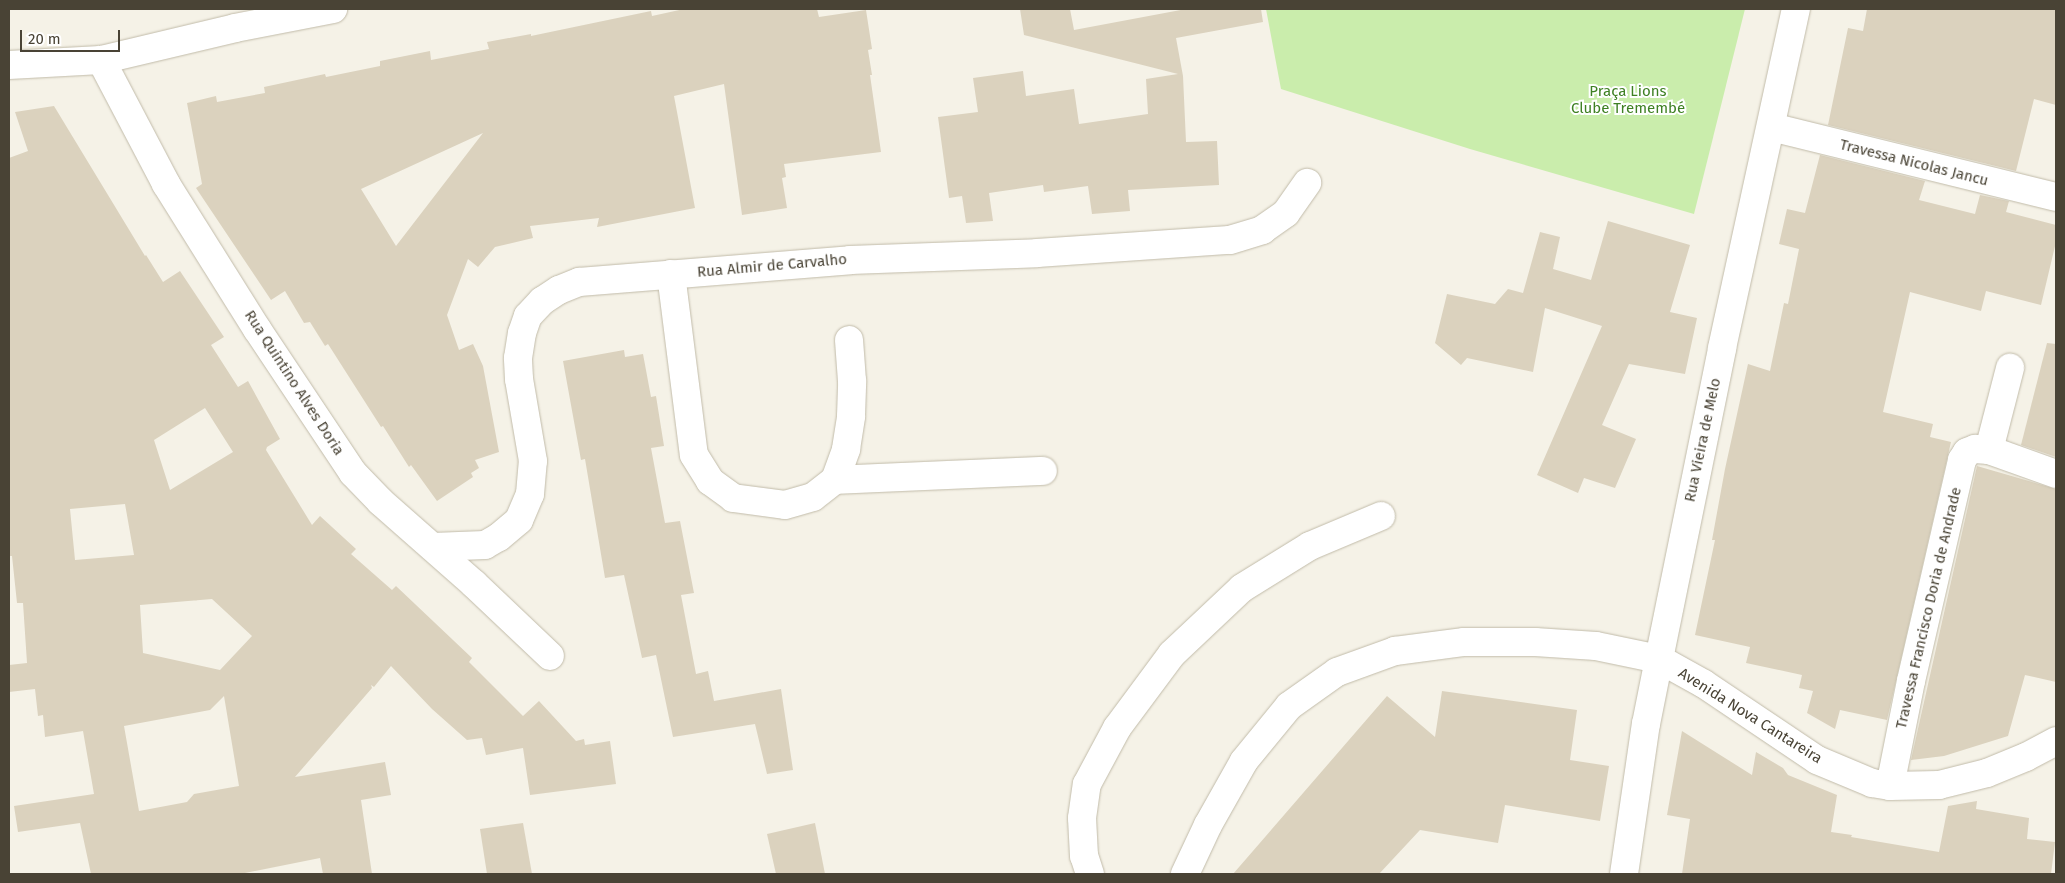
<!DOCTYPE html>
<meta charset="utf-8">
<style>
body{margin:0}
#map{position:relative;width:2065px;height:883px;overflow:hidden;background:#f5f2e7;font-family:"Fira Sans",sans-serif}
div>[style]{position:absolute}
.green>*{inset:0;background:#caedac}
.building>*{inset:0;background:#dbd2be}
.roads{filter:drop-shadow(0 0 1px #c1bba9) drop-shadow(0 0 1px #c1bba9)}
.street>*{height:28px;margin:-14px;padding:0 14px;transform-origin:14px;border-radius:14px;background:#fff}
span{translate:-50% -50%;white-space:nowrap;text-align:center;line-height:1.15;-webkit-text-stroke:4px #fff;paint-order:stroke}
.park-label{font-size:15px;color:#3e8023}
.street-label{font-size:15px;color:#494335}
.frame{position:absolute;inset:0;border:10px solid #494335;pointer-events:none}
.scale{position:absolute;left:20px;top:30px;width:100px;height:22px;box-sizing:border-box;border:2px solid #494335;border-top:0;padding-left:6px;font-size:15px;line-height:18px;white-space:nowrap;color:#494335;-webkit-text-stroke:4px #fff;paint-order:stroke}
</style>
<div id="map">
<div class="green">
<i style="clip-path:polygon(1266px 9px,1745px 9px,1694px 214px,1470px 149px,1281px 89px)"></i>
</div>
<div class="building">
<i style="clip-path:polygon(evenodd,684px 9px,817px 9px,819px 17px,866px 10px,872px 49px,868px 50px,872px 75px,870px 75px,881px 152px,784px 164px,786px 177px,782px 178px,787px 208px,742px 215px,724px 84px,674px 96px,695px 208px,597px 227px,599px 218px,530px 226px,533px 238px,495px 247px,478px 267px,468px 259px,447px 315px,459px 350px,473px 344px,483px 366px,499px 452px,475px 460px,479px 468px,471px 473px,473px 477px,437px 501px,411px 465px,409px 467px,383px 426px,381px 427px,328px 344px,325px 346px,310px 322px,304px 323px,285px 291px,271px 300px,196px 188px,202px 184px,187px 103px,216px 96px,217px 102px,265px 93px,264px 87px,325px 74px,326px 77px,380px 66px,380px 61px,430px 51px,431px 60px,489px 49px,487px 42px,531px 34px,531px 36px,651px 11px,652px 16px,684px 9px,483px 133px,396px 246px,361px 189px,483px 133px)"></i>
<i style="clip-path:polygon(1020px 9px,1070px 9px,1074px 30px,1186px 9px,1261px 9px,1263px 22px,1176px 38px,1183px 76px,1186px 142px,1217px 141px,1219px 185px,1128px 190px,1130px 211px,1092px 214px,1088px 186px,1044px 192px,1043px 185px,989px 193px,993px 221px,966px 223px,962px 196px,949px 198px,938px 117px,978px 112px,973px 78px,1023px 71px,1026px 96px,1074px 89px,1079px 124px,1148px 114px,1146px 79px,1178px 74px,1024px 35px)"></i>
<i style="clip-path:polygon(1867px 9px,2056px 9px,2056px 105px,2034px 99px,2016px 171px,1828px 125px,1848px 28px,1863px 31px)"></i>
<i style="clip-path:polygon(evenodd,54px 106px,145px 256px,146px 255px,163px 282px,180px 271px,224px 337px,211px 345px,238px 387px,248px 381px,280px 439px,267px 447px,266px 450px,312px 525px,320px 516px,356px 549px,351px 554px,392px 590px,396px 586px,472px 658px,469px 662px,523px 716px,539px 701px,576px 741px,584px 739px,585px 745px,610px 741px,616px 784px,530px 795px,523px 748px,486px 755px,482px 738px,467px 740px,432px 709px,391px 666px,374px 687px,371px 685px,372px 688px,295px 777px,385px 762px,391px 795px,361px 800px,372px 874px,323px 874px,320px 858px,240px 874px,91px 874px,80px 823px,18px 832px,14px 806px,94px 794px,83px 731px,45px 737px,43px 715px,38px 716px,35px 689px,9px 692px,9px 665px,27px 663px,23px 603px,17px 603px,12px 556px,9px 556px,9px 158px,28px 151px,15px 112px,54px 106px,205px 408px,233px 452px,170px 490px,154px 440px,205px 408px,54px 106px,125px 504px,134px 555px,75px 560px,70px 509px,125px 504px,54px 106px,212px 599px,252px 636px,220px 670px,143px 653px,140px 605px,212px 599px,54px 106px,224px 696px,239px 786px,194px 794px,187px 802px,139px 811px,124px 726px,210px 710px,224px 696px)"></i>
<i style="clip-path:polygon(1820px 155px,1925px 181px,1919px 200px,1975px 214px,1980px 195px,2009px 201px,2006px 212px,2056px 225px,2056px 242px,2041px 305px,1986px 291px,1981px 311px,1910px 292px,1883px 412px,1933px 424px,1930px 437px,1951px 442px,1887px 720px,1840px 710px,1835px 729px,1807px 713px,1813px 691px,1799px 688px,1802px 675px,1746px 663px,1750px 647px,1695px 635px,1715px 540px,1712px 540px,1725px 469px,1748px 364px,1770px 371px,1784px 303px,1788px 304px,1799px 249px,1779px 244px,1787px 209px,1805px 213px)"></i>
<i style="clip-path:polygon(1608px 221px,1690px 245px,1670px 312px,1697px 318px,1685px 374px,1629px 364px,1602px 425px,1636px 439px,1615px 488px,1584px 478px,1578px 493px,1537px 475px,1602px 326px,1545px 308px,1533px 372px,1467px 358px,1461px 365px,1435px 343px,1447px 294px,1495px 304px,1508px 289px,1523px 293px,1540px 232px,1560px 237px,1553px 269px,1591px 280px)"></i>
<i style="clip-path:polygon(2047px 343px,2056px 344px,2056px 457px,2021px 445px)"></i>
<i style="clip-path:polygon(624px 350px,625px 357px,643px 354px,651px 397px,656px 396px,664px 446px,651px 448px,665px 523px,680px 521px,694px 593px,681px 595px,696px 674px,708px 671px,714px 701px,781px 689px,793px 770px,767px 774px,755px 724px,673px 737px,656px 655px,642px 658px,624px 575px,605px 578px,585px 459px,581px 460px,563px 361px)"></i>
<i style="clip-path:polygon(1977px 466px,2056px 489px,2056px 682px,2025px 675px,2008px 736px,1944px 756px,1911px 760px)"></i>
<i style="clip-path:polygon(1442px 691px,1577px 710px,1570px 760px,1609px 766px,1600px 821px,1505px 805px,1498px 843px,1420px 830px,1379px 874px,1233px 874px,1387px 696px,1435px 737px)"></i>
<i style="clip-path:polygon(1682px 731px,1752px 775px,1756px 752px,1783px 768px,1788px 775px,1837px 795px,1831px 832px,1852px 835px,1851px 837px,1939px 852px,1948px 806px,1977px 801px,1976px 809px,2029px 818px,2027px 839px,2055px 842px,2051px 874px,1682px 874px,1690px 819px,1667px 815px)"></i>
<i style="clip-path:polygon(523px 823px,532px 874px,487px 874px,480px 829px)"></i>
<i style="clip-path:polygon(815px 823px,825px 874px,776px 874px,767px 834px)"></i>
</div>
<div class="roads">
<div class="street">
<i style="left:101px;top:60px;width:140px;rotate:62.3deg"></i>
<i style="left:166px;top:184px;width:171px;rotate:57.9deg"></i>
<i style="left:257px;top:329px;width:173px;rotate:56.3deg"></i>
<i style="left:353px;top:473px;width:40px;rotate:46deg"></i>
<i style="left:381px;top:502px;width:123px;rotate:41.4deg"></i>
<i style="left:473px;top:583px;width:106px;rotate:43.5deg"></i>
<i style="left:9px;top:65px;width:92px;rotate:-3.1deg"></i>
<i style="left:101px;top:60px;width:138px;rotate:-13.4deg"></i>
<i style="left:235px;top:28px;width:100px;rotate:-11deg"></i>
<i style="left:1771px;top:127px;width:293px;rotate:13.8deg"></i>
<i style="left:671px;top:274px;width:182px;rotate:82.8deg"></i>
<i style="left:694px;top:455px;width:31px;rotate:58deg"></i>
<i style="left:710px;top:481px;width:29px;rotate:36deg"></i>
<i style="left:733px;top:498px;width:52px;rotate:7.7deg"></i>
<i style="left:785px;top:505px;width:29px;rotate:-16deg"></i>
<i style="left:813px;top:497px;width:28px;rotate:-38deg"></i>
<i style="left:835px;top:480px;width:33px;rotate:-70deg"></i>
<i style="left:846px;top:449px;width:33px;rotate:-81deg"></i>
<i style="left:851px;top:416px;width:35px;rotate:-88deg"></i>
<i style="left:852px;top:381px;width:41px;rotate:-94.2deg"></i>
<i style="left:1989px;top:450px;width:85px;rotate:-75.6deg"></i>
<i style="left:835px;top:480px;width:208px;rotate:-2.5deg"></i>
<i style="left:433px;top:547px;width:52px;rotate:-2.2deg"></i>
<i style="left:485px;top:545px;width:16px;rotate:-30deg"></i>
<i style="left:499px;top:537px;width:26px;rotate:-40deg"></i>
<i style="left:519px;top:520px;width:28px;rotate:-67deg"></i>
<i style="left:530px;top:494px;width:33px;rotate:-85deg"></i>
<i style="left:533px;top:461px;width:83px;rotate:-99.7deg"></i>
<i style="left:519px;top:379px;width:21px;rotate:-93deg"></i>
<i style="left:518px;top:358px;width:25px;rotate:-81deg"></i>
<i style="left:522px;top:333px;width:18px;rotate:-71deg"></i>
<i style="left:528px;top:316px;width:21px;rotate:-47deg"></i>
<i style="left:542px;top:301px;width:20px;rotate:-33deg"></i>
<i style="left:559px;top:290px;width:22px;rotate:-22deg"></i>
<i style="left:579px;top:282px;width:272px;rotate:-4.6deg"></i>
<i style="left:850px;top:260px;width:187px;rotate:-2.1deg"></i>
<i style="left:1037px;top:253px;width:193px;rotate:-3.9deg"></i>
<i style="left:1230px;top:240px;width:34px;rotate:-17deg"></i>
<i style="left:1262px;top:230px;width:29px;rotate:-35deg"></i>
<i style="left:1286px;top:213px;width:37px;rotate:-55deg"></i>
<i style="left:1890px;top:786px;width:107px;rotate:-78.7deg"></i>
<i style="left:1911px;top:681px;width:227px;rotate:-77deg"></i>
<i style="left:1962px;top:460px;width:9px;rotate:-58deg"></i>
<i style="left:1967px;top:452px;width:9px;rotate:-21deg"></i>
<i style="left:1975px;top:449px;width:14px;rotate:4deg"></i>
<i style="left:1989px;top:450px;width:71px;rotate:19.7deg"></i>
<i style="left:1090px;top:874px;width:19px;rotate:-108deg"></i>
<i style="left:1084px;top:856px;width:38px;rotate:-93deg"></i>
<i style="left:1082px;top:818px;width:34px;rotate:-82deg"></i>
<i style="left:1087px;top:784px;width:64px;rotate:-61.8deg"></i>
<i style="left:1117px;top:728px;width:92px;rotate:-53.4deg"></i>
<i style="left:1172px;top:654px;width:96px;rotate:-43.3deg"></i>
<i style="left:1242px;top:588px;width:80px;rotate:-31.7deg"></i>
<i style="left:1310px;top:546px;width:77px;rotate:-22.9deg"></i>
<i style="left:1185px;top:874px;width:54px;rotate:-64.9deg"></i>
<i style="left:1208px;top:825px;width:73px;rotate:-60.6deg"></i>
<i style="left:1244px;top:761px;width:71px;rotate:-50.7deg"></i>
<i style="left:1289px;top:706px;width:59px;rotate:-35.3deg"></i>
<i style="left:1337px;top:672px;width:62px;rotate:-19.9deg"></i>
<i style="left:1395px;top:651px;width:70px;rotate:-7.4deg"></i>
<i style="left:1464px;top:642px;width:71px"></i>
<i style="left:1535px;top:642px;width:61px;rotate:3.8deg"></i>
<i style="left:1596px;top:646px;width:64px;rotate:11.7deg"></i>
<i style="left:1659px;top:659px;width:51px;rotate:29.1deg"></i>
<i style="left:1704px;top:684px;width:136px;rotate:33.9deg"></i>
<i style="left:1817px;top:760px;width:60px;rotate:22.7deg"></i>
<i style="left:1872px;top:783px;width:18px;rotate:9deg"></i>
<i style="left:1890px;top:786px;width:49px;rotate:-1.2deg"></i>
<i style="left:1939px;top:785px;width:49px;rotate:-14deg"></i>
<i style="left:1987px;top:773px;width:42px;rotate:-22.3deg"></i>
<i style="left:2026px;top:757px;width:34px;rotate:-28deg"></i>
<i style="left:1624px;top:874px;width:152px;rotate:-81.7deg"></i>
<i style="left:1646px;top:724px;width:66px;rotate:-78.7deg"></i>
<i style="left:1659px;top:659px;width:317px;rotate:-78.5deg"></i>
<i style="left:1722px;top:348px;width:347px;rotate:-77.7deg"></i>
</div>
</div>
<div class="park-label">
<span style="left:1628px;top:100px">Praça Lions<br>Clube Tremembé</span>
</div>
<div class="street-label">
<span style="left:1914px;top:163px;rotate:14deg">Travessa Nicolas Jancu</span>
<span style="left:772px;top:266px;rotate:-5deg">Rua Almir de Carvalho</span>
<span style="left:294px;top:383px;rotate:57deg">Rua Quintino Alves Doria</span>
<span style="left:1703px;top:440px;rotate:-78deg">Rua Vieira de Melo</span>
<span style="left:1929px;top:608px;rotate:-77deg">Travessa Francisco Doria de Andrade</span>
<span style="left:1750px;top:716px;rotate:32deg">Avenida Nova Cantareira</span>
</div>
<div class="frame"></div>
<div class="scale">20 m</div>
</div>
